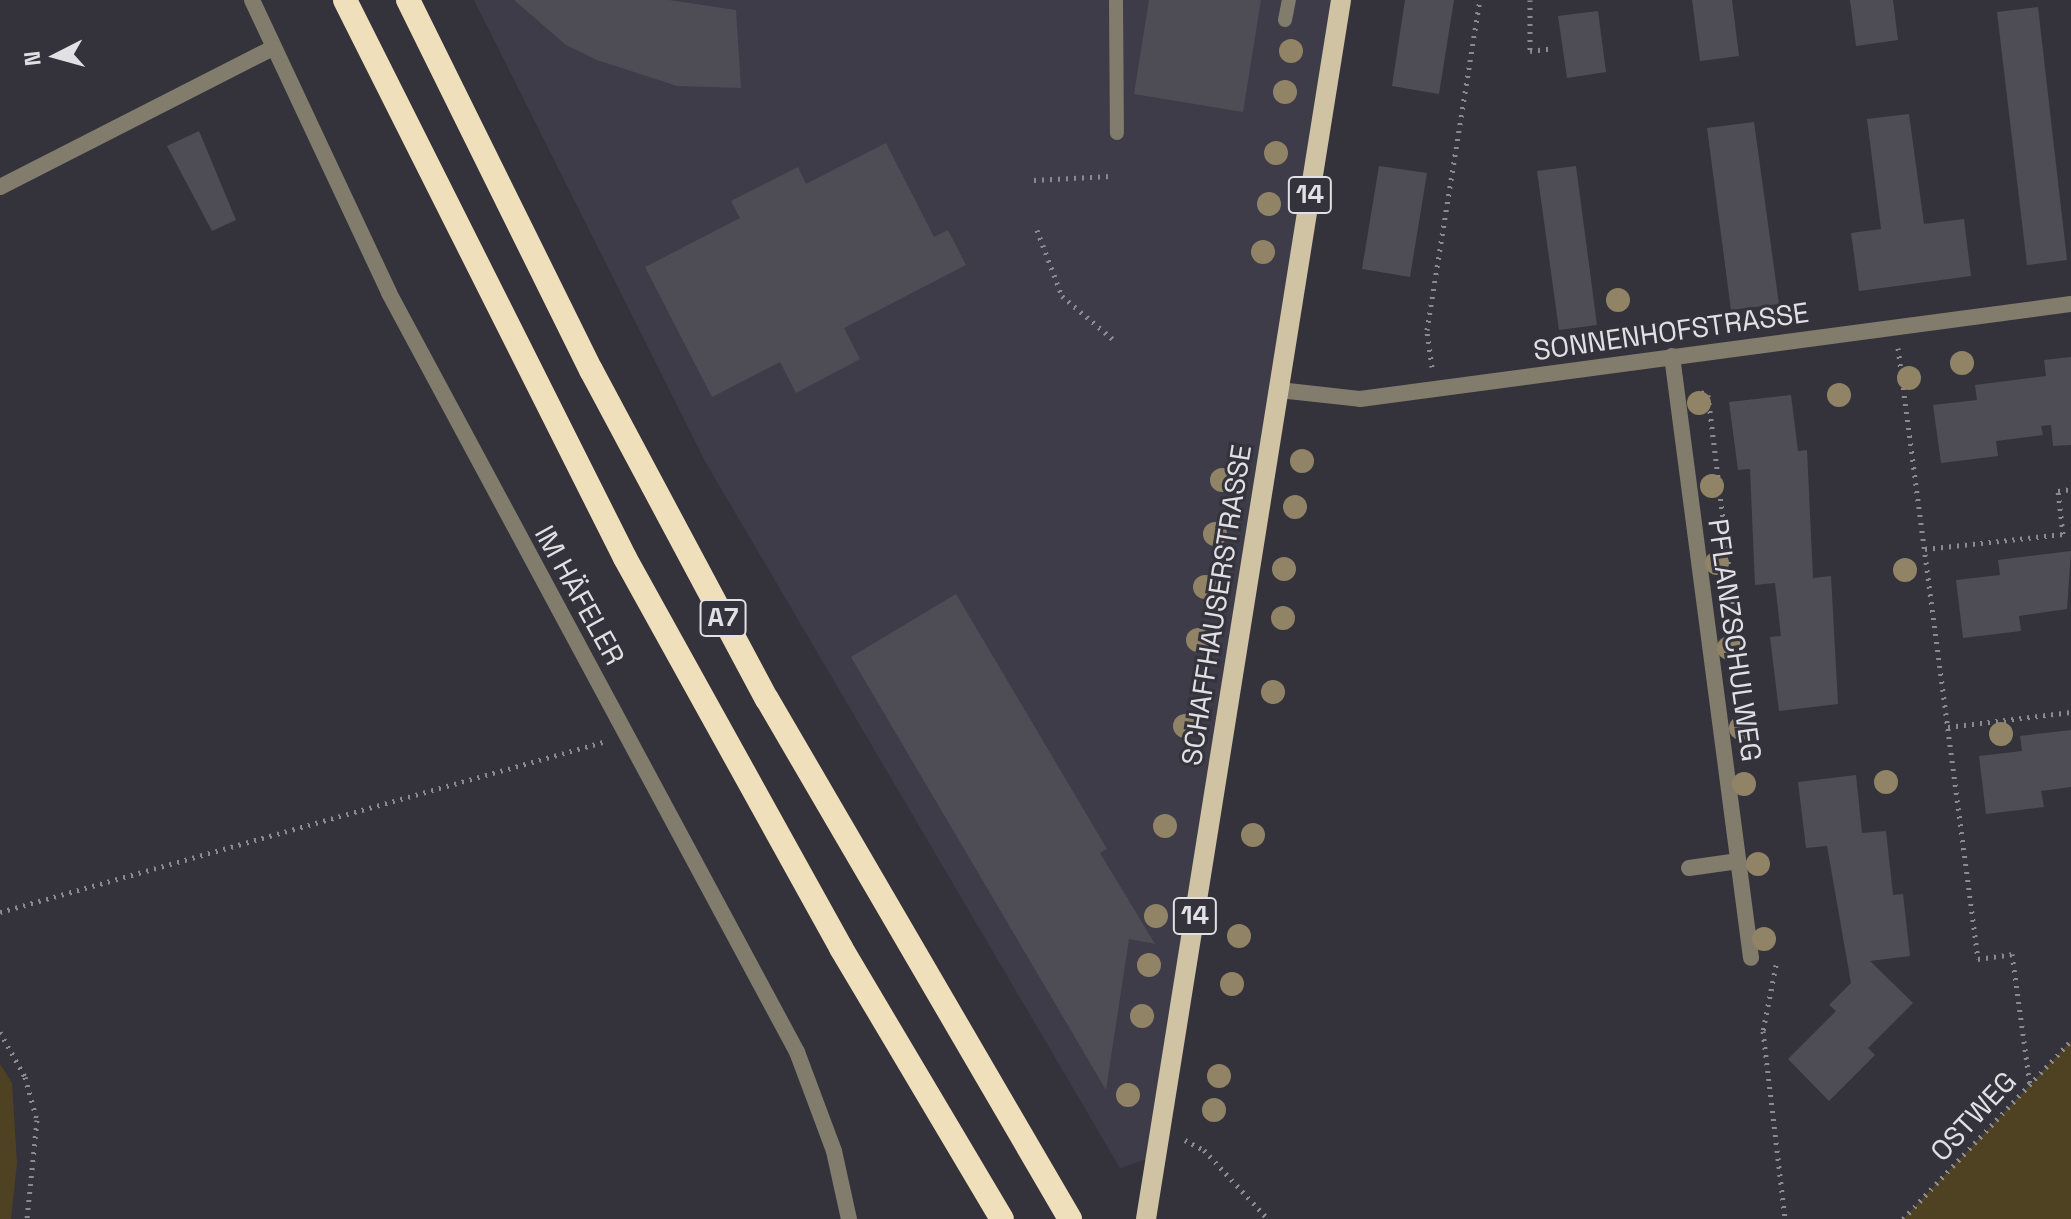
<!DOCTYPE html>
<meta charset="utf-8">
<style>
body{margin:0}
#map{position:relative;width:2071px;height:1219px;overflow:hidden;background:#34333b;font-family:"Space Grotesk",sans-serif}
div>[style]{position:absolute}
.built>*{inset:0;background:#3e3c49}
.green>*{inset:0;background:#4e4223}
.building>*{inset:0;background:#4e4d55}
.path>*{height:5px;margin-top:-2.5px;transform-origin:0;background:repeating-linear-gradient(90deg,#8a8a90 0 2px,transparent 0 8px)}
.service>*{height:14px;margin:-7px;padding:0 7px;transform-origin:7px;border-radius:7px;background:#827c6d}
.minor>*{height:16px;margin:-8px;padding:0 8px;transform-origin:8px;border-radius:8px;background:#827c6d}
.primary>*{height:20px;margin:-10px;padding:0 10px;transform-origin:10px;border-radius:10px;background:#d0c3a4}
.motorway>*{height:24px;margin:-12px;padding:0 12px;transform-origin:12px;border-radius:12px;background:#efdfba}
.trees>*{width:24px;height:24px;margin:-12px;border-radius:50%;background:#918366}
span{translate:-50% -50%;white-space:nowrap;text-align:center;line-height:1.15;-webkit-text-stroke:6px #34333b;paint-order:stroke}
.shield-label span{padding:2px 6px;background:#34333b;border:2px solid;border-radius:6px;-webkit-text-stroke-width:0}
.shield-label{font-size:26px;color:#e1e1e5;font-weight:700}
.street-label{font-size:28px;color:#e1e1e5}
.north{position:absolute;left:16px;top:16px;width:80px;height:80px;-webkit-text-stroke:6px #34333b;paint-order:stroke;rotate:264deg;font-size:22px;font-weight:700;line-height:32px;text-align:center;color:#e1e1e5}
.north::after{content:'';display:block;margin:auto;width:28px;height:36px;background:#e1e1e5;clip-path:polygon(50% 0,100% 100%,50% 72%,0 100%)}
</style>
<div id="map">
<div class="built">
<i style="clip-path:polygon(474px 0,1341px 0,1156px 1156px,1120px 1168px,706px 463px)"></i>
</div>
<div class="green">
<i style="clip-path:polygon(2071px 1041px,2071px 1219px,1903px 1219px,2030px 1085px)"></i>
<i style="clip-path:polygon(0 1064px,12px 1083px,17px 1163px,11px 1219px,0 1219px)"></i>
</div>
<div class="building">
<i style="clip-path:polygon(514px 0,669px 0,736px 10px,741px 88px,677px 86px,597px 60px,566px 45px)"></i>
<i style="clip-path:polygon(1149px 0,1261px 0,1243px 112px,1134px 94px)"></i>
<i style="clip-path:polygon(1405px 0,1454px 0,1439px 94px,1392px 86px)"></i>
<i style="clip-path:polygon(1692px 0,1732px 0,1739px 56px,1700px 61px)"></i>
<i style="clip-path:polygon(1850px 0,1893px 0,1898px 40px,1856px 46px)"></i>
<i style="clip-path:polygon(2038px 7px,2067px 260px,2027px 265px,1997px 12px)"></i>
<i style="clip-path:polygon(1598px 11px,1606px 72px,1567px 78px,1558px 16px)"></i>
<i style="clip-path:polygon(1909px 114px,1924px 224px,1964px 219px,1971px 276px,1859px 291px,1851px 233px,1881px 229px,1867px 119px)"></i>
<i style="clip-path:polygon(1754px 122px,1779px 304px,1731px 310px,1707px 128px)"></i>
<i style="clip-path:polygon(199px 131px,236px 220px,212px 231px,167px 146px)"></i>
<i style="clip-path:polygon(886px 143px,934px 237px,948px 230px,966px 265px,844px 328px,860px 359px,796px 393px,780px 362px,712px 397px,645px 267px,740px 218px,731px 201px,798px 167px,806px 184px)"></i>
<i style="clip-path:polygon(1379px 166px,1427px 173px,1410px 277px,1362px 269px)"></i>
<i style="clip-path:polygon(1576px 166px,1597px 325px,1559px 330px,1537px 171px)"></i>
<i style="clip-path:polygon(2071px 357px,2071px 445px,2053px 446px,2051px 425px,2041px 426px,2043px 435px,1996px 441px,1998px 456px,1941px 463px,1933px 405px,1977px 400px,1975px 385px,2046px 376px,2044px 360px)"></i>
<i style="clip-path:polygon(1791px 395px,1798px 451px,1807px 450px,1813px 578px,1831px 576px,1838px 704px,1779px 711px,1770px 637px,1781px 636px,1775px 583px,1755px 585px,1750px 469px,1738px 470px,1729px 402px)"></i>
<i style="clip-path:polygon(2071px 551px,2067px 609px,2019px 616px,2021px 631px,1963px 638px,1956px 580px,2000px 575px,1998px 560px)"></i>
<i style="clip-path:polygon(956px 594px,1107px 849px,1100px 853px,1155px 944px,1129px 939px,1106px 1090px,851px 657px)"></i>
<i style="clip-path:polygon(2071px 730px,2071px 787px,2041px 791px,2044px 807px,1986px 814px,1979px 756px,2022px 751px,2020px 736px)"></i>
<i style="clip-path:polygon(1856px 775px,1862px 833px,1886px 831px,1893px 895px,1903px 894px,1910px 956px,1870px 961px,1913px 1003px,1868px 1048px,1875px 1055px,1829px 1101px,1788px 1059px,1836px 1011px,1829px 1005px,1851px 983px,1827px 846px,1806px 848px,1798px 782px)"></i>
</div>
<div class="path">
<i style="left:1530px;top:0;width:51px;rotate:90deg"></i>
<i style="left:1530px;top:51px;width:23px;rotate:-7deg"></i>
<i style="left:1034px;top:180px;width:77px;rotate:-3deg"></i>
<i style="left:1037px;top:230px;width:71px;rotate:69.3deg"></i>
<i style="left:1062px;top:296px;width:70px;rotate:40.3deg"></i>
<i style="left:1898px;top:348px;width:616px;rotate:82.54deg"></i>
<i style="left:1978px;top:959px;width:34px;rotate:-8deg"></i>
<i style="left:2012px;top:954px;width:132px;rotate:82.2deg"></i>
<i style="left:1432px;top:367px;width:37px;rotate:-98deg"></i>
<i style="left:1427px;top:330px;width:334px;rotate:-80.9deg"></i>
<i style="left:1701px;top:392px;width:8px;rotate:23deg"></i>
<i style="left:1708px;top:395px;width:282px;rotate:83.1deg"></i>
<i style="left:1925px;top:549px;width:139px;rotate:-6.2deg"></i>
<i style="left:2063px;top:534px;width:43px;rotate:-96.6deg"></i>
<i style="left:2058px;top:491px;width:13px;rotate:-9deg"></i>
<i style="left:1948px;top:727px;width:124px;rotate:-7deg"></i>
<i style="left:0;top:912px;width:627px;rotate:-15.74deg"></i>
<i style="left:1776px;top:965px;width:67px;rotate:101.1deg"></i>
<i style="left:1763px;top:1031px;width:189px;rotate:83.3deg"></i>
<i style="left:0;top:1032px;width:51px;rotate:60.9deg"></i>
<i style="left:25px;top:1077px;width:45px;rotate:74.4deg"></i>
<i style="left:37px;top:1120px;width:100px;rotate:95.8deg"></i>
<i style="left:1185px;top:1140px;width:21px;rotate:28deg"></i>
<i style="left:1204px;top:1150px;width:94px;rotate:47.2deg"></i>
<i style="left:1903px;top:1219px;width:245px;rotate:-46.7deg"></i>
</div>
<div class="service">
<i style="left:1116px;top:0;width:133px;rotate:89.6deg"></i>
<i style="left:1285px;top:20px;width:20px;rotate:-79deg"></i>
</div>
<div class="minor">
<i style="left:252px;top:0;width:323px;rotate:64.9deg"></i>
<i style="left:389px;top:293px;width:862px;rotate:61.74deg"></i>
<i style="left:797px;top:1052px;width:106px;rotate:69.5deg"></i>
<i style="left:834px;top:1151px;width:70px;rotate:77.6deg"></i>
<i style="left:0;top:187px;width:306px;rotate:-27deg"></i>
<i style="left:1672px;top:356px;width:607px;rotate:82.52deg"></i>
<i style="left:1279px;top:390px;width:81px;rotate:6.3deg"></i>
<i style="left:1360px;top:399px;width:717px;rotate:-7.61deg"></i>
<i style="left:1689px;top:868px;width:50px;rotate:-8deg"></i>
</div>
<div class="primary">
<i style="left:1146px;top:1219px;width:1234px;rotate:-80.91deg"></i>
</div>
<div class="motorway">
<i style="left:345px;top:0;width:624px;rotate:63.35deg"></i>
<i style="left:625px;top:558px;width:446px;rotate:61deg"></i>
<i style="left:841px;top:948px;width:315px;rotate:59.3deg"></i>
<i style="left:408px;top:0;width:413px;rotate:63.7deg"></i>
<i style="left:591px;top:370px;width:373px;rotate:61.9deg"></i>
<i style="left:767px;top:699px;width:602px;rotate:59.77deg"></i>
</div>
<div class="trees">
<i style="left:1291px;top:51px"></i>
<i style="left:1285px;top:92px"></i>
<i style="left:1276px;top:153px"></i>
<i style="left:1269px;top:204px"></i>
<i style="left:1263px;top:252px"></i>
<i style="left:1618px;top:300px"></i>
<i style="left:1962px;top:363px"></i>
<i style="left:1909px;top:378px"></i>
<i style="left:1839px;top:395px"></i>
<i style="left:1699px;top:403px"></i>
<i style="left:1302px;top:461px"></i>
<i style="left:1222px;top:480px"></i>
<i style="left:1712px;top:486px"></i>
<i style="left:1295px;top:507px"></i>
<i style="left:1215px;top:534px"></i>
<i style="left:1717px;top:563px"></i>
<i style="left:1284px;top:569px"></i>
<i style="left:1905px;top:570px"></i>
<i style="left:1205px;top:587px"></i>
<i style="left:1283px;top:618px"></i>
<i style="left:1198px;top:640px"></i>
<i style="left:1729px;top:648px"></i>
<i style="left:1273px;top:692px"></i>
<i style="left:1185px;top:726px"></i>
<i style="left:1741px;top:728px"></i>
<i style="left:2001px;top:734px"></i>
<i style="left:1886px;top:782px"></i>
<i style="left:1744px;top:784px"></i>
<i style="left:1165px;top:826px"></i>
<i style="left:1253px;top:835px"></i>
<i style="left:1758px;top:864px"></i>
<i style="left:1156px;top:916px"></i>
<i style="left:1239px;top:936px"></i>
<i style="left:1764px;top:939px"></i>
<i style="left:1149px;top:965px"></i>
<i style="left:1232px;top:984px"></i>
<i style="left:1142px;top:1016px"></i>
<i style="left:1219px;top:1076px"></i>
<i style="left:1128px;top:1095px"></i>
<i style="left:1214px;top:1110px"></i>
</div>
<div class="shield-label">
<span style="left:1310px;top:195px">14</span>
<span style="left:723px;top:618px">A7</span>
<span style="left:1195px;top:916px">14</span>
</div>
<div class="street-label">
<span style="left:1671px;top:331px;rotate:-8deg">SONNENHOFSTRASSE</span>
<span style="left:580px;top:595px;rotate:61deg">IM HÄFELER</span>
<span style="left:1216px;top:605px;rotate:-81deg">SCHAFFHAUSERSTRASSE</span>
<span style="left:1735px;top:640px;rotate:82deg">PFLANZSCHULWEG</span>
<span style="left:1973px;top:1116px;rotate:-47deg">OSTWEG</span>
</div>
<div class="north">N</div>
</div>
